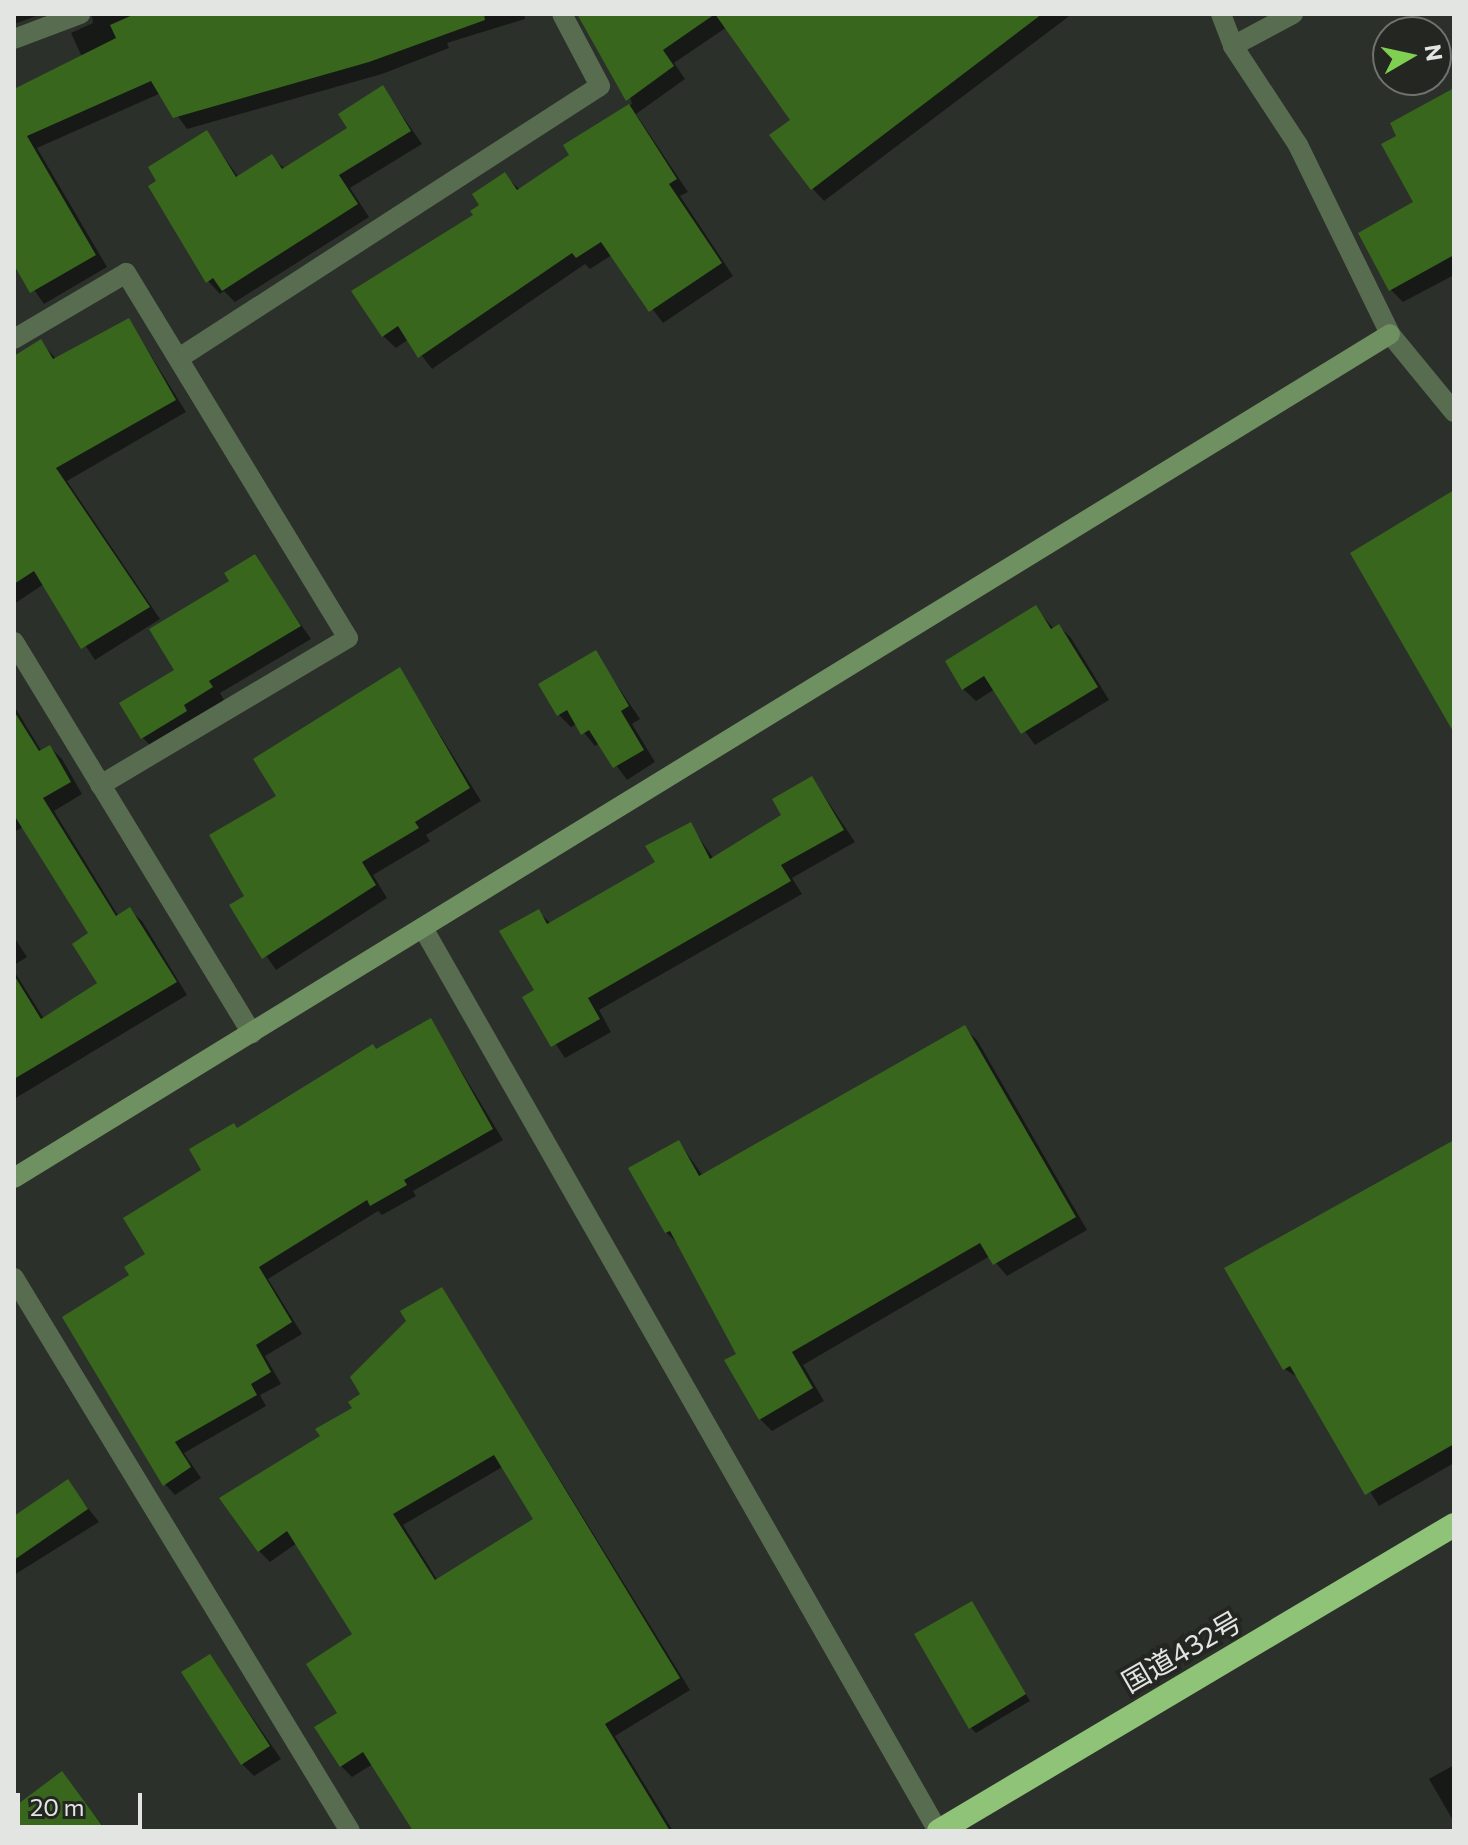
<!DOCTYPE html>
<meta charset="utf-8">
<style>
body{margin:0}
#map{position:relative;width:1468px;height:1845px;overflow:hidden;background:#2c302b;font-family:Commissioner,"Noto Sans JP",sans-serif}
div>[style]{position:absolute}
.shadow>*{inset:0;background:#0007}
.building>*{inset:0;background:#37661c}
.street>*{height:20px;margin:-10px;padding:0 10px;transform-origin:10px;border-radius:10px;background:#586d4f}
.secondary>*{height:20px;margin:-10px;padding:0 10px;transform-origin:10px;border-radius:10px;background:#6f9060}
.highway>*{height:24px;margin:-12px;padding:0 12px;transform-origin:12px;border-radius:12px;background:#8fc377}
span{translate:-50% -50%;white-space:nowrap;text-align:center;line-height:1.15;-webkit-text-stroke:8px #232621;paint-order:stroke}
.street-label{font-size:28px;color:#e2e5e1}
.frame{position:absolute;inset:0;border:16px solid #e2e5e1;pointer-events:none}
.north{position:absolute;left:1372px;top:16px;width:80px;height:80px;box-sizing:border-box;background:#232621;border:2px solid #6f726e;border-radius:50%;rotate:81deg;font-size:22px;font-weight:700;line-height:32px;text-align:center;color:#e2e5e1}
.north::after{content:'';display:block;margin:auto;width:28px;height:36px;background:#7fd052;clip-path:polygon(50% 0,100% 100%,50% 72%,0 100%)}
.scale{position:absolute;left:16px;top:1793px;width:126px;height:36px;box-sizing:border-box;border:4px solid #e2e5e1;border-top:0;padding-left:10px;font-size:24px;line-height:28px;white-space:nowrap;color:#e2e5e1;-webkit-text-stroke:6px #232621;paint-order:stroke}
</style>
<div id="map">
<div class="shadow">
<i style="clip-path:polygon(14px 14px,42px 14px,14px 24px)"></i>
<i style="clip-path:polygon(42px 14px,524px 14px,525px 19px,447px 43px,449px 48px,382px 74px,187px 129px,161px 93px,37px 148px,107px 267px,44px 304px,14px 261px,14px 91px,83px 59px,71px 33px,93px 23px,92px 16px,49px 20px)"></i>
<i style="clip-path:polygon(606px 14px,1072px 14px,824px 201px,812px 188px,793px 121px,727px 27px,674px 63px,685px 79px,636px 114px,688px 192px,680px 196px,733px 276px,663px 323px,612px 255px,590px 269px,585px 264px,432px 369px,409px 339px,396px 348px,383px 336px,505px 175px,520px 190px,572px 156px,566px 146px,632px 104px)"></i>
<i style="clip-path:polygon(383px 88px,422px 144px,350px 188px,369px 217px,235px 302px,224px 291px,220px 294px,208px 281px,207px 133px,239px 178px,272px 157px,285px 169px,349px 129px)"></i>
<i style="clip-path:polygon(1454px 123px,1454px 275px,1403px 302px,1391px 290px,1416px 202px)"></i>
<i style="clip-path:polygon(129px 320px,186px 412px,67px 481px,160px 619px,95px 660px,44px 584px,14px 604px,14px 358px,41px 342px,56px 359px)"></i>
<i style="clip-path:polygon(254px 557px,311px 639px,220px 693px,224px 700px,155px 750px,142px 737px,177px 670px,231px 581px)"></i>
<i style="clip-path:polygon(1036px 608px,1054px 629px,1059px 626px,1071px 638px,1109px 700px,1035px 745px,995px 689px,976px 701px,963px 689px)"></i>
<i style="clip-path:polygon(595px 653px,640px 719px,632px 724px,655px 762px,627px 780px,600px 743px,595px 746px,577px 724px,571px 727px,559px 715px)"></i>
<i style="clip-path:polygon(400px 670px,481px 801px,426px 835px,430px 841px,373px 875px,387px 898px,276px 970px,232px 906px,247px 897px,279px 796px)"></i>
<i style="clip-path:polygon(14px 706px,42px 752px,50px 747px,62px 759px,82px 794px,54px 811px,119px 917px,130px 910px,142px 921px,187px 995px,14px 1099px,14px 971px,44px 1019px,100px 984px,91px 934px,25px 826px,14px 832px)"></i>
<i style="clip-path:polygon(812px 778px,855px 842px,792px 878px,802px 894px,599px 1010px,611px 1032px,565px 1058px,525px 998px,537px 991px,538px 911px,551px 924px,657px 863px,690px 825px,714px 859px,784px 816px)"></i>
<i style="clip-path:polygon(14px 937px,27px 957px,14px 965px)"></i>
<i style="clip-path:polygon(431px 1021px,503px 1140px,413px 1191px,416px 1196px,382px 1215px,378px 1211px,268px 1279px,302px 1334px,265px 1356px,281px 1384px,260px 1395px,266px 1406px,184px 1453px,201px 1478px,175px 1495px,165px 1484px,132px 1276px,238px 1130px)"></i>
<i style="clip-path:polygon(964px 1028px,977px 1040px,1087px 1230px,1007px 1276px,990px 1256px,803px 1365px,824px 1401px,772px 1431px,760px 1419px,739px 1354px,679px 1245px,666px 1232px,679px 1142px,703px 1176px)"></i>
<i style="clip-path:polygon(1454px 1142px,1454px 1463px,1379px 1506px,1300px 1379px,1285px 1369px)"></i>
<i style="clip-path:polygon(evenodd,442px 1289px,690px 1690px,615px 1736px,673px 1831px,416px 1831px,373px 1764px,352px 1777px,341px 1766px,340px 1713px,355px 1635px,297px 1543px,270px 1562px,259px 1551px,322px 1437px,354px 1408px,442px 1289px,504px 1466px,536px 1520px,438px 1581px,403px 1525px,504px 1466px)"></i>
<i style="clip-path:polygon(67px 1482px,99px 1522px,14px 1575px,14px 1519px)"></i>
<i style="clip-path:polygon(972px 1604px,1030px 1701px,976px 1733px,971px 1728px)"></i>
<i style="clip-path:polygon(210px 1656px,281px 1759px,254px 1776px,242px 1764px)"></i>
<i style="clip-path:polygon(1454px 1765px,1454px 1822px,1429px 1779px)"></i>
<i style="clip-path:polygon(62px 1774px,107px 1831px,14px 1831px,14px 1808px)"></i>
</div>
<div class="building">
<i style="clip-path:polygon(135px 14px,484px 14px,485px 20px,369px 62px,173px 118px,151px 81px,27px 136px,96px 255px,30px 293px,14px 265px,14px 89px,116px 38px,110px 25px)"></i>
<i style="clip-path:polygon(577px 14px,1042px 14px,811px 190px,769px 135px,790px 120px,715px 14px,663px 50px,674px 66px,626px 101px)"></i>
<i style="clip-path:polygon(383px 85px,411px 131px,339px 175px,358px 204px,222px 291px,213px 278px,206px 283px,148px 186px,156px 181px,148px 167px,207px 130px,236px 177px,272px 154px,282px 169px,347px 128px,338px 114px)"></i>
<i style="clip-path:polygon(1454px 88px,1454px 255px,1389px 291px,1358px 233px,1413px 202px,1381px 144px,1396px 136px,1390px 123px)"></i>
<i style="clip-path:polygon(629px 104px,677px 179px,669px 184px,722px 263px,649px 312px,601px 242px,576px 258px,572px 253px,418px 358px,398px 326px,382px 337px,351px 291px,473px 215px,470px 211px,479px 205px,472px 194px,505px 172px,517px 190px,569px 155px,563px 145px)"></i>
<i style="clip-path:polygon(129px 318px,176px 400px,56px 468px,150px 607px,81px 649px,34px 571px,14px 584px,14px 356px,41px 339px,53px 359px)"></i>
<i style="clip-path:polygon(1454px 490px,1454px 733px,1350px 553px)"></i>
<i style="clip-path:polygon(255px 554px,301px 626px,209px 681px,213px 687px,184px 705px,187px 711px,141px 739px,119px 703px,174px 670px,149px 629px,229px 581px,224px 573px)"></i>
<i style="clip-path:polygon(1036px 605px,1051px 629px,1059px 624px,1098px 687px,1021px 734px,984px 676px,962px 690px,945px 661px)"></i>
<i style="clip-path:polygon(596px 650px,629px 706px,621px 711px,644px 750px,613px 768px,589px 730px,581px 735px,567px 710px,557px 716px,538px 684px)"></i>
<i style="clip-path:polygon(400px 667px,470px 788px,415px 822px,419px 828px,362px 862px,376px 885px,262px 959px,229px 905px,244px 896px,209px 835px,276px 796px,253px 759px)"></i>
<i style="clip-path:polygon(14px 711px,39px 751px,50px 745px,71px 782px,43px 798px,116px 916px,130px 907px,177px 982px,14px 1079px,14px 975px,41px 1019px,97px 983px,72px 944px,88px 933px,14px 815px)"></i>
<i style="clip-path:polygon(812px 776px,844px 830px,781px 865px,791px 881px,588px 998px,600px 1019px,551px 1047px,522px 997px,534px 990px,499px 931px,539px 909px,547px 924px,655px 862px,645px 846px,691px 822px,710px 859px,781px 815px,772px 799px)"></i>
<i style="clip-path:polygon(431px 1018px,493px 1129px,404px 1180px,407px 1185px,370px 1206px,367px 1200px,259px 1267px,292px 1322px,256px 1345px,271px 1372px,251px 1384px,257px 1395px,175px 1442px,191px 1467px,163px 1486px,62px 1317px,129px 1275px,124px 1267px,145px 1254px,123px 1218px,201px 1170px,189px 1149px,234px 1123px,237px 1128px,373px 1044px,376px 1049px)"></i>
<i style="clip-path:polygon(965px 1025px,1076px 1217px,993px 1265px,980px 1243px,792px 1352px,813px 1388px,759px 1420px,724px 1360px,736px 1354px,670px 1231px,665px 1233px,628px 1168px,679px 1140px,699px 1176px)"></i>
<i style="clip-path:polygon(1454px 1140px,1454px 1444px,1365px 1495px,1290px 1366px,1283px 1370px,1224px 1268px)"></i>
<i style="clip-path:polygon(evenodd,442px 1287px,680px 1678px,605px 1724px,670px 1831px,413px 1831px,363px 1752px,340px 1767px,314px 1727px,337px 1713px,306px 1664px,352px 1634px,287px 1531px,258px 1552px,219px 1498px,320px 1436px,315px 1429px,352px 1408px,348px 1402px,360px 1394px,350px 1377px,406px 1321px,400px 1311px,442px 1287px,494px 1455px,533px 1519px,435px 1580px,393px 1514px,494px 1455px)"></i>
<i style="clip-path:polygon(68px 1479px,88px 1509px,14px 1560px,14px 1516px)"></i>
<i style="clip-path:polygon(972px 1601px,1026px 1694px,969px 1729px,914px 1634px)"></i>
<i style="clip-path:polygon(210px 1654px,270px 1746px,241px 1765px,181px 1672px)"></i>
<i style="clip-path:polygon(62px 1771px,106px 1831px,14px 1831px,14px 1807px)"></i>
</div>
<div class="street">
<i style="left:1221px;top:14px;width:34px;rotate:69deg"></i>
<i style="left:1233px;top:46px;width:118px;rotate:56.7deg"></i>
<i style="left:1298px;top:145px;width:210px;rotate:64deg"></i>
<i style="left:1390px;top:334px;width:101px;rotate:50.6deg"></i>
<i style="left:14px;top:39px;width:71px;rotate:-20.7deg"></i>
<i style="left:1233px;top:46px;width:68px;rotate:-28.1deg"></i>
<i style="left:14px;top:339px;width:130px;rotate:-30.5deg"></i>
<i style="left:126px;top:273px;width:427px;rotate:58.7deg"></i>
<i style="left:348px;top:638px;width:288px;rotate:149.3deg"></i>
<i style="left:179px;top:358px;width:501px;rotate:-32.87deg"></i>
<i style="left:600px;top:86px;width:81px;rotate:-117.8deg"></i>
<i style="left:14px;top:642px;width:458px;rotate:58.7deg"></i>
<i style="left:423px;top:928px;width:1040px;rotate:60.3deg"></i>
<i style="left:14px;top:1278px;width:647px;rotate:58.72deg"></i>
</div>
<div class="secondary">
<i style="left:14px;top:1178px;width:1614px;rotate:-31.52deg"></i>
</div>
<div class="highway">
<i style="left:939px;top:1831px;width:599px;rotate:-30.72deg"></i>
</div>
<div class="street-label">
<span style="left:1181px;top:1651px;rotate:-30deg">国道432号</span>
</div>
<div class="frame"></div>
<div class="north">N</div>
<div class="scale">20 m</div>
</div>
